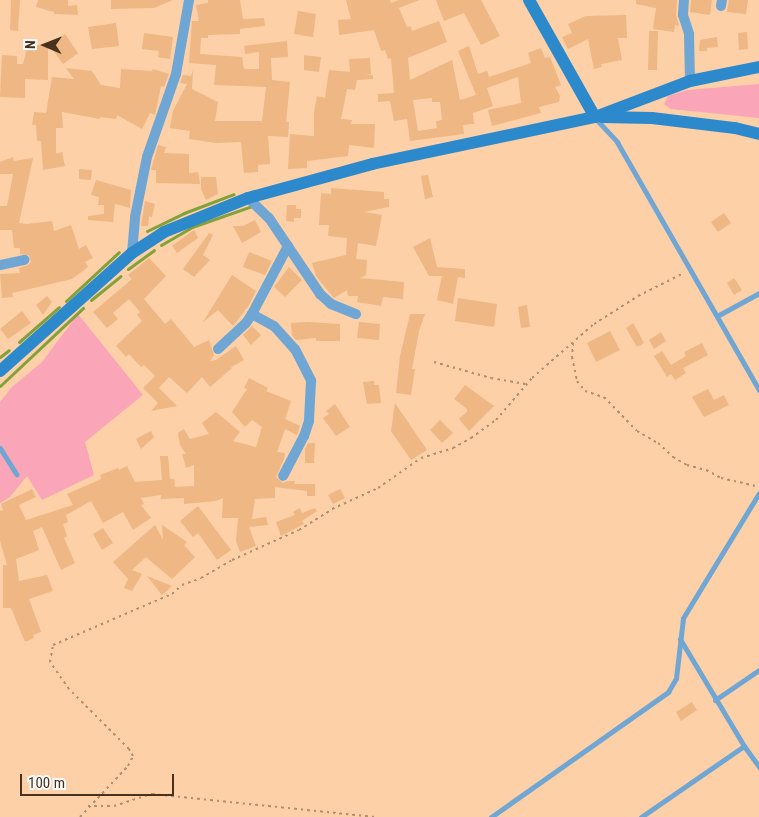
<!DOCTYPE html>
<style>
body{margin:0}
#map{position:relative;width:759px;height:817px;overflow:hidden;background:#fdd0a7;font-family:"Roboto Condensed",sans-serif}
div>[style]{position:absolute}
.green>*{inset:0;background:#fba5b9}
.stream>*{height:3px;margin:-1.5px;padding:0 1.5px;transform-origin:1.5px;border-radius:1.5px;background:#82a13a}
.building>*{inset:0;background:#eeb784}
.path>*{height:2px;margin-top:-1px;transform-origin:0;background:repeating-linear-gradient(90deg,#b18e6d 0 2.5px,transparent 0 6.5px)}
.lane>*{height:5px;margin:-2.5px;padding:0 2.5px;transform-origin:2.5px;border-radius:2.5px;background:#6fa6d3}
.street>*{height:10px;margin:-5px;padding:0 5px;transform-origin:5px;border-radius:5px;background:#6fa6d3}
.secondary>*{height:12px;margin:-6px;padding:0 6px;transform-origin:6px;border-radius:6px;background:#2c8acc}
span{translate:-50% -50%;white-space:nowrap;text-align:center;line-height:1.15;-webkit-text-stroke:4.5px #fbfbfb;paint-order:stroke}
.north{position:absolute;left:20px;top:20px;width:50px;height:50px;-webkit-text-stroke:4px #fbfbfb;paint-order:stroke;rotate:271deg;font-size:14px;font-weight:700;line-height:20px;text-align:center;color:#48321d}
.north::after{content:'';display:block;margin:auto;width:18px;height:22px;background:#48321d;clip-path:polygon(50% 0,100% 100%,50% 72%,0 100%)}
.scale{position:absolute;left:20px;top:774px;width:154px;height:22px;box-sizing:border-box;border:2px solid #48321d;border-top:0;padding-left:6px;font-size:15px;line-height:18px;white-space:nowrap;color:#48321d;-webkit-text-stroke:4px #fbfbfb;paint-order:stroke}
</style>
<div id="map">
<div class="green">
<i style="clip-path:polygon(759px 84px,759px 118px,671px 109px,664px 104px,668px 96px,688px 90px)"></i>
<i style="clip-path:polygon(78px 314px,143px 395px,85px 442px,94px 475px,42px 500px,27px 476px,10px 497px,0 503px,0 402px,11px 388px,42px 362px)"></i>
</div>
<div class="stream">
<i style="left:147px;top:231px;width:41px;rotate:-25.9deg"></i>
<i style="left:184px;top:213px;width:53px;rotate:-20.8deg"></i>
<i style="left:161px;top:245px;width:36px;rotate:-30deg"></i>
<i style="left:192px;top:227px;width:64px;rotate:-19.3deg"></i>
<i style="left:128px;top:269px;width:32px;rotate:-36deg"></i>
<i style="left:91px;top:300px;width:38px;rotate:-39deg"></i>
<i style="left:66px;top:301px;width:72px;rotate:-42.8deg"></i>
<i style="left:19px;top:342px;width:53px;rotate:-41.2deg"></i>
<i style="left:0;top:357px;width:11px;rotate:-38deg"></i>
<i style="left:0;top:386px;width:114px;rotate:-43.2deg"></i>
</div>
<div class="building">
<i style="clip-path:polygon(11px 0,20px 0,18px 31px,10px 30px)"></i>
<i style="clip-path:polygon(38px 0,68px 0,68px 6px,77px 5px,78px 15px,54px 14px,54px 12px,36px 7px)"></i>
<i style="clip-path:polygon(111px 0,173px 0,154px 8px,111px 9px)"></i>
<i style="clip-path:polygon(208px 0,240px 0,243px 19px,264px 18px,265px 26px,240px 29px,240px 34px,208px 35px,208px 38px,201px 38px,200px 54px,242px 57px,244px 69px,259px 69px,259px 52px,245px 54px,244px 46px,287px 41px,288px 57px,271px 58px,272px 80px,290px 82px,286px 122px,289px 122px,288px 137px,268px 136px,270px 164px,258px 165px,258px 172px,244px 173px,241px 142px,216px 143px,189px 139px,190px 131px,170px 128px,173px 111px,187px 84px,180px 83px,183px 75px,191px 76px,193px 70px,192px 89px,218px 102px,215px 121px,262px 121px,266px 87px,214px 85px,216px 65px,189px 63px,192px 21px,199px 21px,196px 5px,208px 3px)"></i>
<i style="clip-path:polygon(evenodd,346px 0,390px 0,391px 3px,399px 0,419px 0,399px 8px,407px 27px,411px 26px,412px 31px,439px 21px,447px 42px,408px 58px,410px 80px,452px 60px,460px 100px,476px 95px,458px 51px,469px 46px,478px 74px,487px 71px,489px 77px,531px 63px,528px 53px,541px 48px,545px 58px,550px 57px,561px 85px,555px 87px,560px 96px,559px 102px,539px 107px,541px 113px,492px 126px,488px 110px,521px 103px,518px 77px,487px 88px,493px 106px,473px 113px,474px 124px,463px 125px,464px 134px,410px 141px,407px 119px,394px 121px,390px 101px,378px 102px,378px 94px,394px 93px,391px 58px,388px 59px,385px 50px,381px 51px,374px 30px,339px 35px,338px 20px,351px 19px,346px 0,432px 98px,432px 102px,440px 102px,442px 120px,436px 121px,437px 128px,418px 131px,413px 100px,432px 98px)"></i>
<i style="clip-path:polygon(436px 0,481px 0,500px 36px,481px 45px,464px 13px,444px 21px)"></i>
<i style="clip-path:polygon(636px 0,677px 0,676px 15px,679px 26px,675px 25px,674px 32px,653px 29px,656px 8px,636px 4px)"></i>
<i style="clip-path:polygon(691px 0,712px 0,710px 15px,690px 12px)"></i>
<i style="clip-path:polygon(729px 0,748px 0,746px 14px,727px 12px)"></i>
<i style="clip-path:polygon(298px 11px,316px 14px,313px 37px,294px 34px)"></i>
<i style="clip-path:polygon(626px 15px,627px 38px,618px 38px,622px 60px,601px 64px,602px 67px,594px 69px,588px 39px,568px 49px,562px 37px,572px 33px,568px 24px,586px 16px)"></i>
<i style="clip-path:polygon(116px 23px,119px 46px,92px 49px,88px 27px)"></i>
<i style="clip-path:polygon(649px 31px,658px 31px,657px 70px,648px 70px)"></i>
<i style="clip-path:polygon(747px 32px,748px 49px,739px 50px,738px 33px)"></i>
<i style="clip-path:polygon(144px 33px,173px 37px,170px 59px,158px 57px,159px 51px,142px 49px)"></i>
<i style="clip-path:polygon(65px 34px,78px 53px,63px 64px,49px 45px)"></i>
<i style="clip-path:polygon(717px 37px,718px 47px,707px 48px,707px 51px,699px 51px,700px 40px)"></i>
<i style="clip-path:polygon(28px 44px,48px 46px,48px 80px,25px 79px,25px 98px,0 97px,2px 55px,17px 56px,17px 64px,23px 64px)"></i>
<i style="clip-path:polygon(304px 55px,321px 57px,319px 72px,304px 70px)"></i>
<i style="clip-path:polygon(370px 58px,371px 74px,365px 74px,373px 75px,373px 79px,357px 80px,355px 90px,347px 89px,341px 119px,352px 120px,351px 124px,375px 124px,374px 148px,349px 145px,348px 156px,307px 161px,307px 168px,288px 169px,290px 134px,314px 136px,314px 112px,317px 96px,325px 98px,329px 70px,350px 72px,349px 59px)"></i>
<i style="clip-path:polygon(66px 68px,92px 71px,101px 85px,120px 88px,121px 69px,152px 71px,153px 69px,169px 74px,164px 87px,161px 86px,155px 115px,150px 113px,142px 129px,117px 115px,116px 119px,100px 117px,100px 119px,62px 112px,63px 128px,56px 128px,56px 154px,62px 152px,65px 166px,43px 170px,41px 141px,37px 141px,36px 125px,32px 125px,34px 112px,46px 113px,52px 77px,74px 79px)"></i>
<i style="clip-path:polygon(158px 145px,166px 147px,164px 153px,189px 154px,189px 173px,198px 172px,200px 184px,156px 183px,156px 170px,151px 170px)"></i>
<i style="clip-path:polygon(13px 157px,14px 161px,33px 158px,19px 223px,27px 224px,52px 221px,54px 231px,71px 225px,79px 249px,86px 245px,93px 258px,85px 262px,88px 267px,72px 279px,12px 293px,13px 297px,2px 298px,0 274px,20px 273px,19px 268px,28px 265px,31px 262px,29px 255px,20px 254px,20px 248px,14px 248px,12px 230px,0 230px,0 206px,7px 206px,13px 174px,0 174px,0 162px)"></i>
<i style="clip-path:polygon(79px 169px,92px 170px,91px 180px,79px 179px)"></i>
<i style="clip-path:polygon(428px 175px,433px 197px,425px 199px,421px 176px)"></i>
<i style="clip-path:polygon(201px 177px,216px 177px,218px 194px,206px 200px,201px 189px)"></i>
<i style="clip-path:polygon(96px 180px,131px 190px,130px 208px,115px 204px,113px 222px,88px 220px,88px 216px,104px 214px,104px 205px,98px 205px,99px 197px,91px 195px)"></i>
<i style="clip-path:polygon(331px 188px,384px 192px,384px 199px,389px 199px,389px 207px,364px 212px,382px 215px,376px 246px,358px 243px,356px 259px,367px 260px,366px 275px,360px 278px,404px 282px,403px 299px,383px 297px,381px 306px,357px 302px,358px 296px,348px 296px,347px 290px,334px 298px,316px 276px,312px 263px,346px 255px,347px 238px,328px 236px,329px 225px,319px 225px,321px 193px,331px 194px)"></i>
<i style="clip-path:polygon(145px 201px,155px 204px,152px 217px,149px 216px,148px 226px,141px 226px)"></i>
<i style="clip-path:polygon(287px 205px,296px 205px,296px 209px,301px 209px,301px 218px,294px 218px,294px 222px,286px 221px)"></i>
<i style="clip-path:polygon(724px 213px,731px 223px,718px 232px,711px 222px)"></i>
<i style="clip-path:polygon(255px 220px,261px 232px,242px 243px,233px 226px,243px 226px)"></i>
<i style="clip-path:polygon(194px 230px,198px 238px,177px 253px,172px 246px)"></i>
<i style="clip-path:polygon(209px 233px,213px 235px,203px 255px,210px 260px,194px 277px,183px 269px)"></i>
<i style="clip-path:polygon(430px 238px,437px 267px,465px 269px,465px 278px,458px 277px,453px 304px,437px 300px,442px 276px,429px 276px,413px 247px)"></i>
<i style="clip-path:polygon(249px 252px,272px 261px,265px 275px,243px 267px)"></i>
<i style="clip-path:polygon(149px 258px,166px 276px,144px 299px,165px 324px,171px 319px,194px 347px,209px 340px,214px 355px,210px 361px,216px 360px,236px 346px,244px 360px,231px 367px,232px 368px,210px 387px,202px 377px,187px 393px,169px 377px,159px 388px,177px 406px,151px 411px,158px 403px,143px 388px,155px 376px,144px 365px,141px 367px,129px 354px,126px 357px,116px 346px,142px 321px,137px 315px,140px 312px,129px 299px,113px 313px,118px 319px,107px 328px,93px 312px,132px 279px,128px 275px)"></i>
<i style="clip-path:polygon(289px 267px,302px 280px,285px 297px,274px 287px)"></i>
<i style="clip-path:polygon(232px 275px,256px 291px,249px 305px,233px 326px,218px 310px,203px 322px)"></i>
<i style="clip-path:polygon(734px 278px,742px 290px,734px 295px,727px 283px)"></i>
<i style="clip-path:polygon(47px 296px,52px 302px,43px 315px,36px 305px)"></i>
<i style="clip-path:polygon(458px 298px,497px 304px,494px 327px,455px 321px)"></i>
<i style="clip-path:polygon(527px 305px,530px 327px,521px 328px,518px 307px)"></i>
<i style="clip-path:polygon(22px 311px,31px 323px,8px 339px,0 329px)"></i>
<i style="clip-path:polygon(410px 314px,425px 314px,419px 331px,412px 369px,415px 369px,411px 395px,396px 393px,400px 356px)"></i>
<i style="clip-path:polygon(308px 322px,340px 324px,340px 341px,316px 341px,316px 338px,296px 340px,292px 335px,291px 323px)"></i>
<i style="clip-path:polygon(359px 322px,380px 324px,379px 340px,357px 338px)"></i>
<i style="clip-path:polygon(633px 323px,644px 343px,637px 347px,626px 328px)"></i>
<i style="clip-path:polygon(252px 326px,261px 335px,251px 345px,243px 335px)"></i>
<i style="clip-path:polygon(610px 331px,620px 350px,596px 362px,587px 343px)"></i>
<i style="clip-path:polygon(661px 332px,666px 341px,654px 349px,649px 340px)"></i>
<i style="clip-path:polygon(702px 343px,708px 355px,683px 368px,686px 373px,675px 380px,671px 374px,667px 377px,654px 356px,662px 351px,671px 365px,686px 356px,684px 352px)"></i>
<i style="clip-path:polygon(249px 378px,268px 388px,266px 391px,291px 401px,285px 419px,300px 426px,297px 435px,285px 429px,277px 452px,285px 453px,284px 459px,276px 477px,283px 483px,288px 481px,295px 481px,294px 484px,315px 484px,315px 496px,307px 496px,307px 491px,275px 487px,275px 498px,255px 499px,252px 519px,266px 517px,268px 525px,249px 527px,256px 546px,240px 552px,236px 541px,238px 518px,222px 518px,223px 498px,216px 501px,184px 504px,184px 498px,161px 499px,161px 495px,141px 498px,144px 504px,141px 505px,151px 518px,133px 530px,123px 512px,103px 523px,91px 501px,66px 515px,68px 522px,63px 524px,67px 536px,64px 538px,75px 563px,61px 570px,42px 527px,33px 531px,39px 550px,16px 559px,19px 581px,47px 575px,53px 591px,29px 599px,41px 632px,33px 635px,34px 638px,25px 642px,11px 608px,3px 608px,3px 565px,7px 565px,0 541px,0 511px,3px 510px,1px 504px,32px 489px,36px 497px,19px 505px,26px 520px,73px 505px,67px 494px,101px 479px,100px 475px,118px 468px,119px 470px,127px 466px,135px 482px,162px 480px,160px 456px,168px 456px,170px 479px,174px 479px,175px 487px,194px 486px,194px 465px,186px 468px,182px 454px,186px 454px,180px 445px,178px 433px,184px 429px,190px 439px,209px 434px,202px 423px,216px 412px,240px 432px,233px 441px,256px 447px,262px 427px,252px 420px,245px 427px,232px 412px,247px 389px,244px 388px)"></i>
<i style="clip-path:polygon(374px 381px,374px 385px,379px 385px,381px 403px,367px 404px,363px 382px)"></i>
<i style="clip-path:polygon(465px 385px,494px 406px,469px 431px,459px 419px,467px 412px,467px 409px,454px 399px)"></i>
<i style="clip-path:polygon(708px 389px,714px 400px,724px 395px,729px 405px,704px 417px,692px 397px)"></i>
<i style="clip-path:polygon(395px 403px,427px 450px,411px 460px,391px 431px)"></i>
<i style="clip-path:polygon(335px 404px,350px 427px,336px 436px,323px 418px,329px 414px,326px 411px)"></i>
<i style="clip-path:polygon(440px 420px,453px 433px,442px 443px,430px 430px)"></i>
<i style="clip-path:polygon(151px 431px,154px 437px,141px 449px,136px 439px)"></i>
<i style="clip-path:polygon(308px 443px,315px 443px,314px 463px,305px 463px,305px 449px)"></i>
<i style="clip-path:polygon(340px 489px,345px 498px,333px 504px,328px 495px)"></i>
<i style="clip-path:polygon(198px 506px,231px 550px,217px 560px,198px 533px,193px 537px,180px 521px)"></i>
<i style="clip-path:polygon(300px 508px,302px 513px,315px 508px,317px 511px,302px 521px,304px 524px,281px 536px,276px 522px,295px 515px,293px 512px)"></i>
<i style="clip-path:polygon(155px 525px,163px 540px,162px 525px,187px 542px,184px 545px,195px 557px,172px 579px,146px 557px,132px 570px,142px 574px,132px 591px,124px 588px,128px 579px,113px 562px)"></i>
<i style="clip-path:polygon(103px 528px,113px 543px,102px 550px,93px 534px)"></i>
<i style="clip-path:polygon(147px 576px,172px 586px,162px 595px)"></i>
<i style="clip-path:polygon(692px 702px,697px 710px,681px 721px,676px 712px)"></i>
</div>
<div class="path">
<i style="left:573px;top:343px;width:14px;rotate:94deg"></i>
<i style="left:572px;top:357px;width:25px;rotate:78deg"></i>
<i style="left:577px;top:381px;width:13px;rotate:51deg"></i>
<i style="left:585px;top:391px;width:20px;rotate:18deg"></i>
<i style="left:604px;top:397px;width:47px;rotate:45.9deg"></i>
<i style="left:637px;top:431px;width:24px;rotate:30deg"></i>
<i style="left:658px;top:443px;width:21px;rotate:43deg"></i>
<i style="left:673px;top:457px;width:16px;rotate:30deg"></i>
<i style="left:687px;top:465px;width:20px;rotate:15deg"></i>
<i style="left:706px;top:470px;width:17px;rotate:28deg"></i>
<i style="left:721px;top:478px;width:37px;rotate:13deg"></i>
<i style="left:434px;top:362px;width:59px;rotate:15.7deg"></i>
<i style="left:491px;top:378px;width:35px;rotate:10deg"></i>
<i style="left:88px;top:806px;width:26px"></i>
<i style="left:114px;top:806px;width:40px;rotate:-18deg"></i>
<i style="left:152px;top:794px;width:224px;rotate:5.9deg"></i>
<i style="left:80px;top:817px;width:70px;rotate:-46.7deg"></i>
<i style="left:128px;top:766px;width:11px;rotate:-63deg"></i>
<i style="left:133px;top:756px;width:8px;rotate:-120deg"></i>
<i style="left:129px;top:749px;width:85px;rotate:-135deg"></i>
<i style="left:69px;top:689px;width:33px;rotate:-125deg"></i>
<i style="left:50px;top:662px;width:17px;rotate:-80deg"></i>
<i style="left:53px;top:645px;width:129px;rotate:-23.2deg"></i>
<i style="left:172px;top:594px;width:13px;rotate:-42deg"></i>
<i style="left:182px;top:585px;width:20px;rotate:-20deg"></i>
<i style="left:201px;top:578px;width:36px;rotate:-30deg"></i>
<i style="left:232px;top:560px;width:73px;rotate:-24.1deg"></i>
<i style="left:299px;top:530px;width:39px;rotate:-32deg"></i>
<i style="left:332px;top:509px;width:51px;rotate:-24.5deg"></i>
<i style="left:378px;top:488px;width:52px;rotate:-34.9deg"></i>
<i style="left:421px;top:458px;width:34px;rotate:-17deg"></i>
<i style="left:453px;top:448px;width:21px;rotate:-29deg"></i>
<i style="left:471px;top:438px;width:31px;rotate:-36deg"></i>
<i style="left:496px;top:420px;width:55px;rotate:-49.4deg"></i>
<i style="left:532px;top:378px;width:82px;rotate:-41.1deg"></i>
<i style="left:594px;top:324px;width:52px;rotate:-32.5deg"></i>
<i style="left:638px;top:296px;width:51px;rotate:-26.6deg"></i>
</div>
<div class="lane">
<i style="left:595px;top:118px;width:33px;rotate:47deg"></i>
<i style="left:617px;top:142px;width:286px;rotate:60.2deg"></i>
<i style="left:717px;top:316px;width:48px;rotate:-28.7deg"></i>
<i style="left:0;top:448px;width:31px;rotate:58deg"></i>
<i style="left:680px;top:639px;width:125px;rotate:59.1deg"></i>
<i style="left:715px;top:700px;width:53px;rotate:-34.3deg"></i>
<i style="left:491px;top:817px;width:217px;rotate:-35.2deg"></i>
<i style="left:668px;top:692px;width:16px;rotate:-60deg"></i>
<i style="left:676px;top:678px;width:60px;rotate:-83.3deg"></i>
<i style="left:683px;top:618px;width:146px;rotate:-58.7deg"></i>
<i style="left:641px;top:817px;width:125px;rotate:-34.6deg"></i>
<i style="left:744px;top:746px;width:26px;rotate:54deg"></i>
</div>
<div class="street">
<i style="left:684px;top:0;width:15px;rotate:94deg"></i>
<i style="left:683px;top:15px;width:20px;rotate:72deg"></i>
<i style="left:689px;top:34px;width:47px;rotate:88.8deg"></i>
<i style="left:721px;top:6px;width:6px;rotate:-81deg"></i>
<i style="left:248px;top:198px;width:29px;rotate:44deg"></i>
<i style="left:269px;top:218px;width:92px;rotate:56.1deg"></i>
<i style="left:320px;top:294px;width:15px;rotate:42deg"></i>
<i style="left:331px;top:304px;width:27px;rotate:22deg"></i>
<i style="left:132px;top:253px;width:36px;rotate:-85deg"></i>
<i style="left:135px;top:217px;width:61px;rotate:-78.7deg"></i>
<i style="left:147px;top:157px;width:88px;rotate:-70.7deg"></i>
<i style="left:176px;top:74px;width:75px;rotate:-80deg"></i>
<i style="left:0;top:265px;width:25px;rotate:-12deg"></i>
<i style="left:252px;top:314px;width:25px;rotate:29deg"></i>
<i style="left:274px;top:326px;width:31px;rotate:48deg"></i>
<i style="left:295px;top:349px;width:36px;rotate:63deg"></i>
<i style="left:311px;top:381px;width:40px;rotate:92.9deg"></i>
<i style="left:309px;top:421px;width:16px;rotate:108deg"></i>
<i style="left:304px;top:436px;width:45px;rotate:117.7deg"></i>
<i style="left:218px;top:349px;width:38px;rotate:-43deg"></i>
<i style="left:246px;top:323px;width:11px;rotate:-56deg"></i>
<i style="left:252px;top:314px;width:77px;rotate:-62.1deg"></i>
</div>
<div class="secondary">
<i style="left:529px;top:0;width:134px;rotate:60.6deg"></i>
<i style="left:602px;top:117px;width:50px;rotate:1.1deg"></i>
<i style="left:652px;top:118px;width:84px;rotate:6.9deg"></i>
<i style="left:735px;top:128px;width:25px;rotate:14deg"></i>
<i style="left:0;top:371px;width:177px;rotate:-41.8deg"></i>
<i style="left:132px;top:253px;width:38px;rotate:-33deg"></i>
<i style="left:164px;top:232px;width:91px;rotate:-22deg"></i>
<i style="left:248px;top:198px;width:129px;rotate:-15.3deg"></i>
<i style="left:372px;top:164px;width:228px;rotate:-11.9deg"></i>
<i style="left:595px;top:117px;width:102px;rotate:-20.8deg"></i>
<i style="left:690px;top:81px;width:70px;rotate:-11.5deg"></i>
</div>
<div class="north">N</div>
<div class="scale">100 m</div>
</div>
